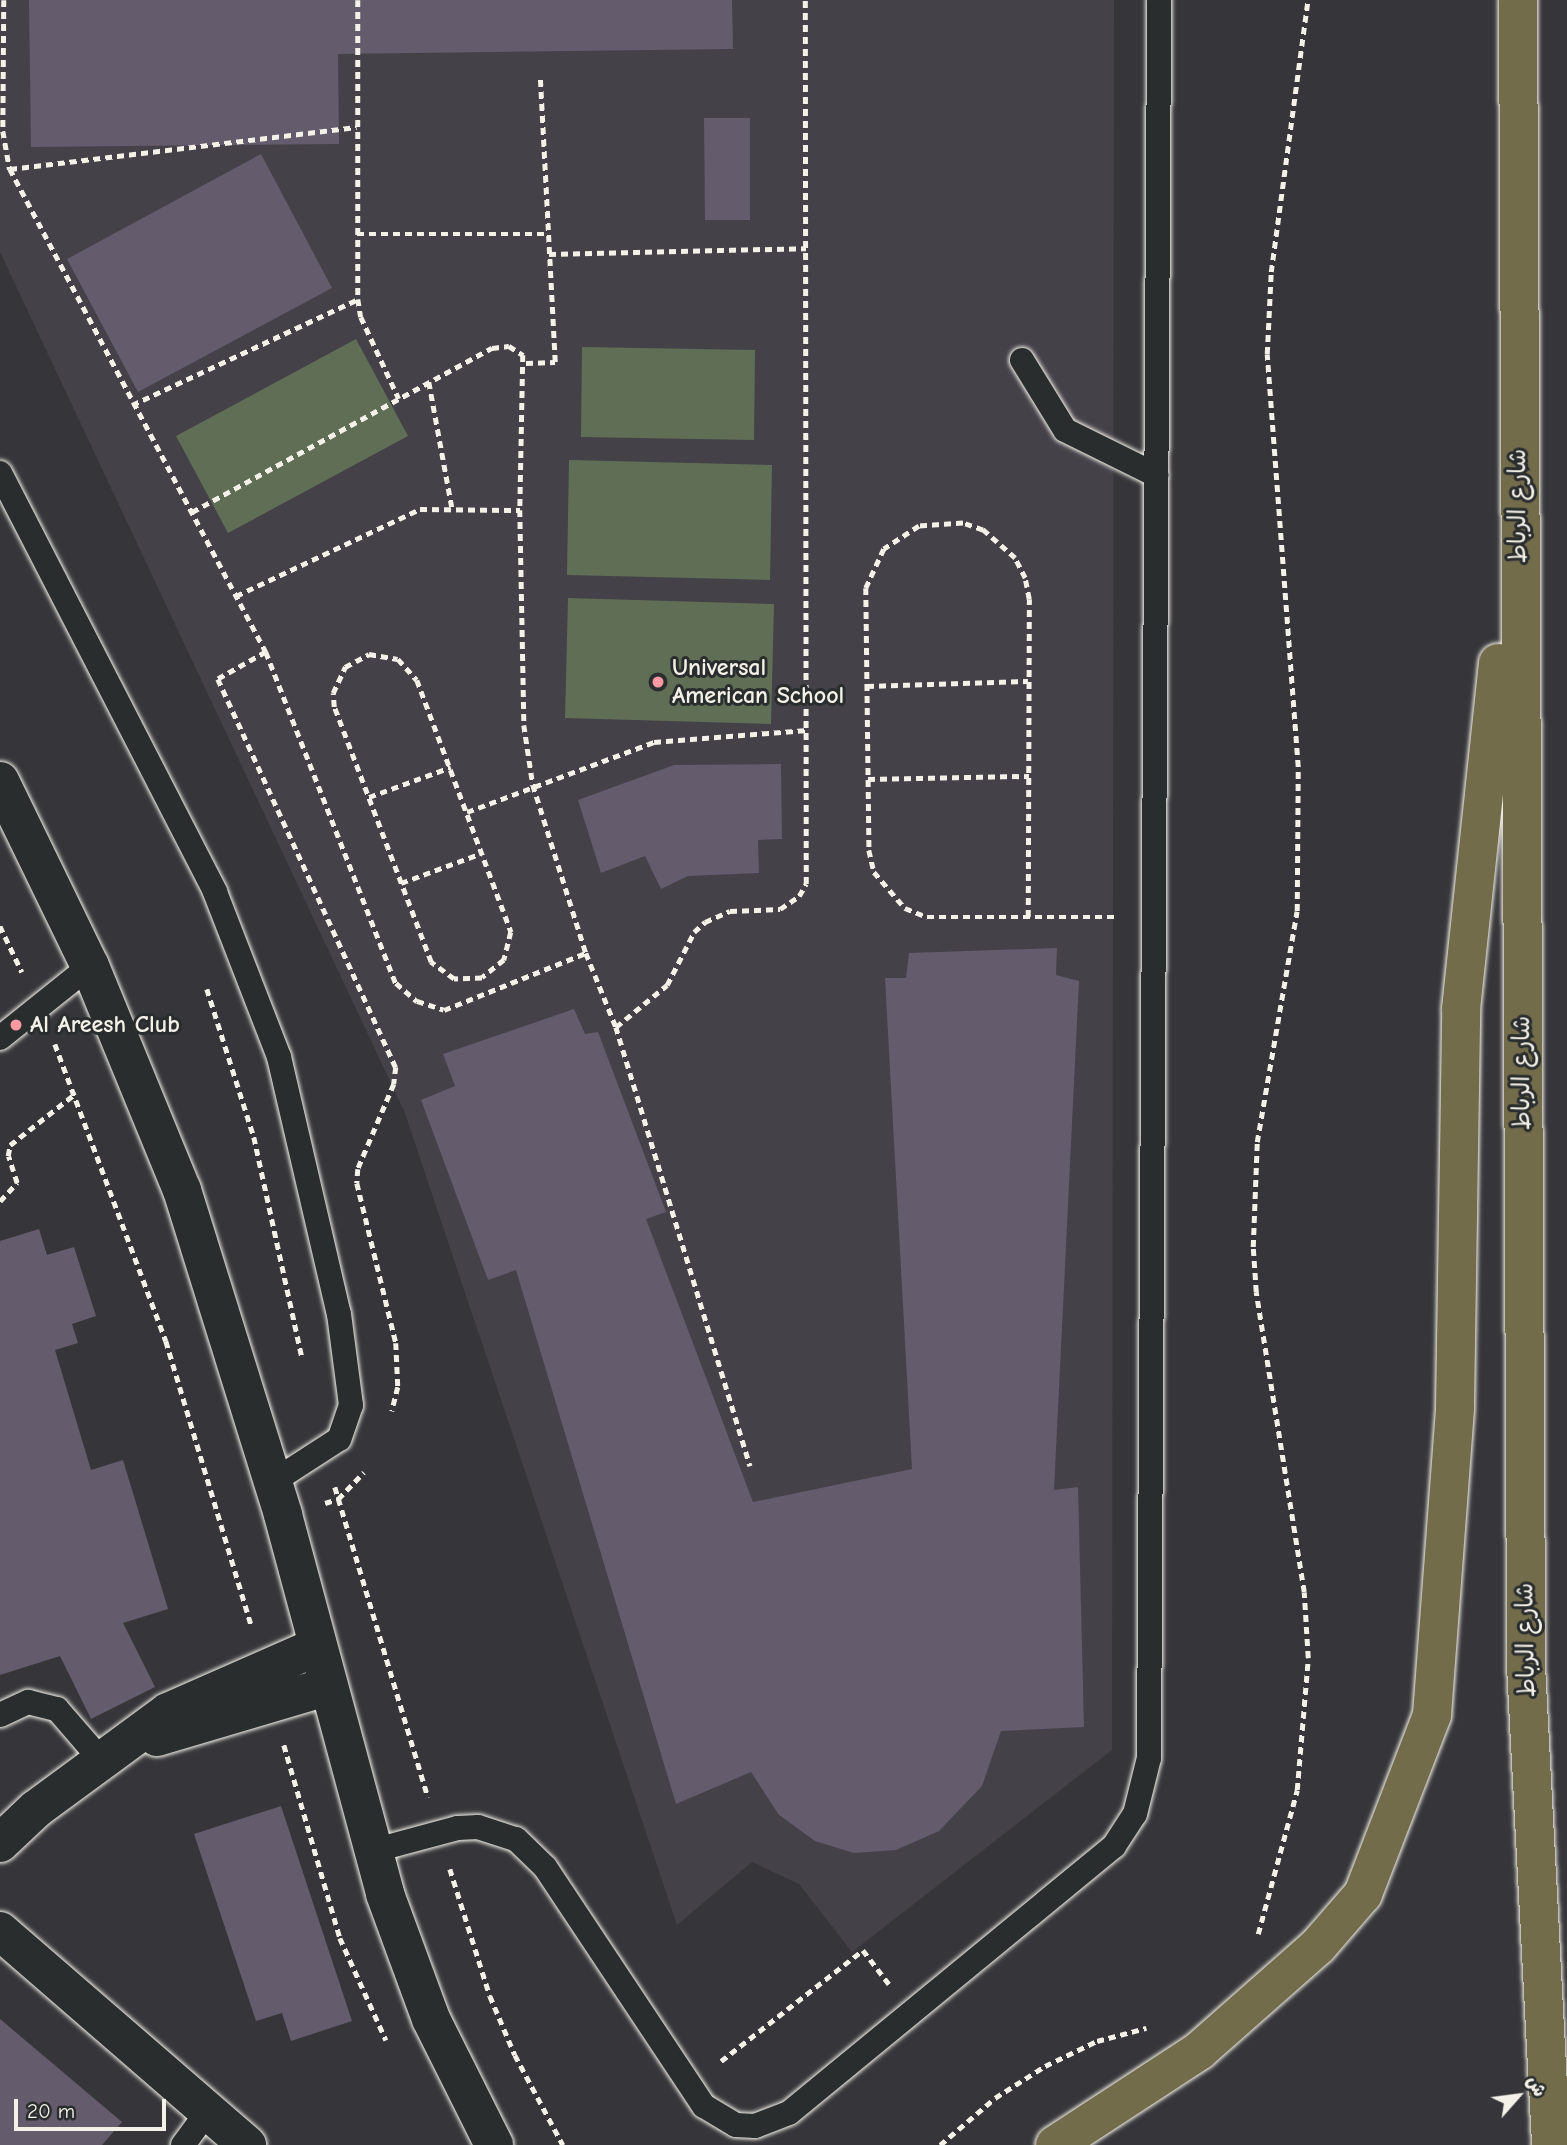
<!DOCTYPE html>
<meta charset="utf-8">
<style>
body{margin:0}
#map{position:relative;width:1567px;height:2145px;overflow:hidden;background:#36363a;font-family:"Comic Neue","Playpen Sans Arabic",sans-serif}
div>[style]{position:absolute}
.built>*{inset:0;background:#444149}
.green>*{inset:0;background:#606e56}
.building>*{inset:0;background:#645b6c}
.path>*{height:4.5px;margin-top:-2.25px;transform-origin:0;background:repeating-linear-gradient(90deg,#f4f1e8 0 7px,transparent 0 12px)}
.roads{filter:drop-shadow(0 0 2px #f4f1e8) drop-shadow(0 0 2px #f4f1e8)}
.service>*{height:24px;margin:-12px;padding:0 12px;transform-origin:12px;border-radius:12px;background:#2a2d2e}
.minor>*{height:38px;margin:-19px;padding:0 19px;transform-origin:19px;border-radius:19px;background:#2a2d2e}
.tertiary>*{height:38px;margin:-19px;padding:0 19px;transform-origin:19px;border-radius:19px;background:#2a2d2e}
.motorway>*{height:38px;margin:-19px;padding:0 19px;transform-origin:19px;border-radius:19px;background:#726c4b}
.dots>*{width:19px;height:19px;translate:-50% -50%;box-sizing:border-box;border:4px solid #2a2d2e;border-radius:50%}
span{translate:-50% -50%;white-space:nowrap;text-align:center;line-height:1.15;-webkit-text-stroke:6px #2a2d2e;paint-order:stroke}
.street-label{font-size:24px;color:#f4f1e8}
.poi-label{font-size:24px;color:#f4f1e8;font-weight:700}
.left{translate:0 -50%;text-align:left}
.north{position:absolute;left:1483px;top:2061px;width:70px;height:70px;-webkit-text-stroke:5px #2a2d2e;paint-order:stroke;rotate:62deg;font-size:19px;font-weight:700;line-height:28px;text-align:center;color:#f4f1e8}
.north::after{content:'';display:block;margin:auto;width:24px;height:32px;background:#f4f1e8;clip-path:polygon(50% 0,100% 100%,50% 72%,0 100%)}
.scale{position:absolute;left:14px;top:2099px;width:152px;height:32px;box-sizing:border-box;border:4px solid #f4f1e8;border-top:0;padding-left:9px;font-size:21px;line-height:24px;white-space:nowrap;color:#f4f1e8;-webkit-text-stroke:5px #2a2d2e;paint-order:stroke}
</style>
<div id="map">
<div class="built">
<i style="clip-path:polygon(0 0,1114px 0,1112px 1750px,852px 1952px,799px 1884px,752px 1862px,677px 1925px,405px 1113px,0 252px)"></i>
</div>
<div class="green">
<i style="clip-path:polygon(356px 339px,408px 436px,228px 533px,176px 436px)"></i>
<i style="clip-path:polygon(582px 347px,755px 350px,754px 440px,581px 437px)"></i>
<i style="clip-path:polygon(569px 460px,772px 465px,770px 580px,567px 575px)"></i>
<i style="clip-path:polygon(568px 598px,774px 604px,771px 724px,565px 718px)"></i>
</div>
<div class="building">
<i style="clip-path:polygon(29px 0,732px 0,733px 49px,338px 54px,339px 144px,31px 147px)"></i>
<i style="clip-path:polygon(704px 118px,750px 118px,750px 220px,705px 220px)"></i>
<i style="clip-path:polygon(261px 154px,332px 288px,138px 392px,67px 259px)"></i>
<i style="clip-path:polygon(781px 764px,782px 839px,758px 840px,759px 873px,688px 876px,661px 889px,645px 856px,601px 873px,578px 800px,674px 765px)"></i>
<i style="clip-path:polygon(1057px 948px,1056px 975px,1079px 981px,1054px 1490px,1078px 1487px,1084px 1727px,1001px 1731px,982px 1786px,939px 1831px,896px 1850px,854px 1853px,815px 1841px,779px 1815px,751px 1772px,676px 1804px,516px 1270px,488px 1280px,421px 1100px,455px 1086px,443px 1054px,574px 1009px,585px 1034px,598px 1032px,666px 1212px,646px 1219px,753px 1502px,912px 1469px,885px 978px,906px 978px,909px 953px)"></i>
<i style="clip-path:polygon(39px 1229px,47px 1255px,74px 1247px,96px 1316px,72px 1324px,78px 1343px,55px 1350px,91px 1470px,123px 1460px,168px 1609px,123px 1623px,155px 1687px,91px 1719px,60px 1656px,0 1675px,0 1241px)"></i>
<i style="clip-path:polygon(281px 1806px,352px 2021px,291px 2041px,282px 2013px,256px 2021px,194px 1834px)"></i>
<i style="clip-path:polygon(0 2019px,122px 2122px,102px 2145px,0 2145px)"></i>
</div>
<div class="path">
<i style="left:4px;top:0;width:131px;rotate:90.4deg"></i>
<i style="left:3px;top:131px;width:39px;rotate:80deg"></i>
<i style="left:10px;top:169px;width:547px;rotate:62.08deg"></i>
<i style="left:266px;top:652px;width:356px;rotate:68.6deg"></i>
<i style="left:396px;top:983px;width:28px;rotate:41deg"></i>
<i style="left:417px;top:1001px;width:28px;rotate:18deg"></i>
<i style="left:444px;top:1010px;width:153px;rotate:-21.9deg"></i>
<i style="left:358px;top:0;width:299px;rotate:90deg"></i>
<i style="left:358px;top:299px;width:18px;rotate:81deg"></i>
<i style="left:361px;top:317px;width:90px;rotate:65.1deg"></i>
<i style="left:10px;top:169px;width:349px;rotate:-6.9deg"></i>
<i style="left:357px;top:234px;width:192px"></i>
<i style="left:549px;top:254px;width:257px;rotate:-1.3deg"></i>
<i style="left:526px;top:363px;width:29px;rotate:-2deg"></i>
<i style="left:555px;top:362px;width:286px;rotate:-93deg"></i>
<i style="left:429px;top:382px;width:127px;rotate:79.6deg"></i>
<i style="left:132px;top:405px;width:250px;rotate:-25.1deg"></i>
<i style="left:192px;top:512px;width:342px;rotate:-28.7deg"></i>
<i style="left:492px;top:348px;width:17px;rotate:-7deg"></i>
<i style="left:509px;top:346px;width:17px;rotate:33deg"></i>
<i style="left:523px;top:355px;width:155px;rotate:91.1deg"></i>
<i style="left:520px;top:510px;width:215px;rotate:88.9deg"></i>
<i style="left:524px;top:725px;width:61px;rotate:81.5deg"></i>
<i style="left:533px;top:785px;width:176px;rotate:72.5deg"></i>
<i style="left:586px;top:953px;width:80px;rotate:67.9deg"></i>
<i style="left:616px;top:1027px;width:459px;rotate:73deg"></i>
<i style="left:236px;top:596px;width:204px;rotate:-25.3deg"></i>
<i style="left:420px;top:509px;width:100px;rotate:0.6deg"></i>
<i style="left:266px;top:652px;width:55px;rotate:150.6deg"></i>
<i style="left:218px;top:679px;width:427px;rotate:65.4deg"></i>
<i style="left:396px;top:1067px;width:17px;rotate:97deg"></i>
<i style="left:394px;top:1084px;width:92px;rotate:113deg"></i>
<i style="left:358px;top:1169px;width:14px;rotate:94deg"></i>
<i style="left:357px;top:1183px;width:165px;rotate:76.3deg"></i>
<i style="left:396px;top:1343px;width:44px;rotate:87.4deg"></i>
<i style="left:398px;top:1387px;width:25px;rotate:104deg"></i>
<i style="left:369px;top:654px;width:29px;rotate:10deg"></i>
<i style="left:398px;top:659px;width:28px;rotate:48deg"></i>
<i style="left:417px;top:680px;width:269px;rotate:69.5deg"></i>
<i style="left:511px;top:932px;width:29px;rotate:104deg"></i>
<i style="left:504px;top:960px;width:28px;rotate:141deg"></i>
<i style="left:482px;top:978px;width:28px;rotate:178deg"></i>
<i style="left:454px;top:979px;width:29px;rotate:-144deg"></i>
<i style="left:431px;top:962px;width:273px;rotate:-110.8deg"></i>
<i style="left:334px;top:707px;width:14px;rotate:-94deg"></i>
<i style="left:333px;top:693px;width:29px;rotate:-65deg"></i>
<i style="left:345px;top:667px;width:27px;rotate:-28deg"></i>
<i style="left:867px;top:686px;width:161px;rotate:-1.8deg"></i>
<i style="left:868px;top:779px;width:161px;rotate:-1.1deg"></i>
<i style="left:369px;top:797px;width:87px;rotate:-20.1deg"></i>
<i style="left:467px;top:812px;width:200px;rotate:-20.5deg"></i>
<i style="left:654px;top:742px;width:154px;rotate:-4.5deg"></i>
<i style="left:401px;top:883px;width:86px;rotate:-20.3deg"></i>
<i style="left:1028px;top:917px;width:318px;rotate:-89.8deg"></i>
<i style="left:1029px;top:599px;width:21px;rotate:-101deg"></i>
<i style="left:1025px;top:578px;width:22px;rotate:-117deg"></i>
<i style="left:1015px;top:558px;width:43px;rotate:-138.8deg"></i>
<i style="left:983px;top:530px;width:21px;rotate:-161deg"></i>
<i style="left:963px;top:523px;width:44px;rotate:176.1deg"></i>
<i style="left:919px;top:526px;width:42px;rotate:146.7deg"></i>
<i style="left:884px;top:549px;width:43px;rotate:114.8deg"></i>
<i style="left:866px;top:588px;width:262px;rotate:89.3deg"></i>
<i style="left:869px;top:850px;width:23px;rotate:77deg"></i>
<i style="left:874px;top:872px;width:48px;rotate:49.3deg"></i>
<i style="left:905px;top:908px;width:24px;rotate:22deg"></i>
<i style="left:927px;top:917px;width:188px"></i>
<i style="left:0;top:926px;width:51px;rotate:64.4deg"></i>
<i style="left:207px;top:989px;width:155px;rotate:72.4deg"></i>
<i style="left:254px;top:1137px;width:225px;rotate:77.7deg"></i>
<i style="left:616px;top:1027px;width:66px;rotate:-39.5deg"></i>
<i style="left:667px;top:985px;width:59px;rotate:-63deg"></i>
<i style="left:694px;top:932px;width:15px;rotate:-42deg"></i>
<i style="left:705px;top:922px;width:27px;rotate:-24deg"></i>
<i style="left:730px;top:911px;width:50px;rotate:-2.3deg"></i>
<i style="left:780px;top:909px;width:23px;rotate:-34deg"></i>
<i style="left:799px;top:896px;width:14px;rotate:-60deg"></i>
<i style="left:806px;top:884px;width:884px;rotate:-90.06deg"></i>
<i style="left:55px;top:1044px;width:317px;rotate:69.5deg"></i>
<i style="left:166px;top:1341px;width:296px;rotate:73.3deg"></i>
<i style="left:0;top:1201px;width:25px;rotate:-47deg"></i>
<i style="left:17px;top:1183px;width:28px;rotate:-108deg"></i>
<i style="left:8px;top:1156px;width:11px;rotate:-80deg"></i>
<i style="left:10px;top:1145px;width:84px;rotate:-38.2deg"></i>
<i style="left:335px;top:1487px;width:324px;rotate:73.3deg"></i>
<i style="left:325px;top:1503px;width:14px;rotate:-17deg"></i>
<i style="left:338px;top:1499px;width:37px;rotate:-46deg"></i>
<i style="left:284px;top:1745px;width:201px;rotate:73.8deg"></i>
<i style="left:340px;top:1938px;width:112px;rotate:65.7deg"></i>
<i style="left:450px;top:1869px;width:133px;rotate:72.5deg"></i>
<i style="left:490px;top:1996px;width:64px;rotate:67deg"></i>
<i style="left:515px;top:2055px;width:102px;rotate:61.9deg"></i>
<i style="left:1258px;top:1934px;width:149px;rotate:-74.8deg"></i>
<i style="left:1297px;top:1790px;width:132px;rotate:-85.2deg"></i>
<i style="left:1308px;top:1658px;width:66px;rotate:-93.5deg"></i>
<i style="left:1304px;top:1592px;width:304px;rotate:-99.1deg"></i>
<i style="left:1256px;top:1292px;width:45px;rotate:-93.8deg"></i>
<i style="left:1253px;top:1247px;width:105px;rotate:-87.8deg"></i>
<i style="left:1257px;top:1142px;width:234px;rotate:-80.2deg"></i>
<i style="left:1297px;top:911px;width:144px;rotate:-89.6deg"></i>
<i style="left:1298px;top:767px;width:414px;rotate:-94.3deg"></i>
<i style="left:1267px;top:354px;width:82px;rotate:-87.2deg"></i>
<i style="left:1271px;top:272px;width:275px;rotate:-82.3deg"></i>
<i style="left:721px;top:2061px;width:180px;rotate:-38deg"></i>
<i style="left:863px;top:1950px;width:43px;rotate:52.6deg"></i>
<i style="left:940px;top:2145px;width:72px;rotate:-40.5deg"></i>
<i style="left:995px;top:2098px;width:59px;rotate:-32.6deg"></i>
<i style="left:1045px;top:2066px;width:58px;rotate:-25.7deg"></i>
<i style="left:1097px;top:2041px;width:51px;rotate:-14.9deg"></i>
</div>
<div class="roads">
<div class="service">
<i style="left:1022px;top:360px;width:82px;rotate:58.4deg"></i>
<i style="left:1065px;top:430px;width:102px;rotate:26.3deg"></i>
<i style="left:0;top:473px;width:471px;rotate:62.8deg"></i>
<i style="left:215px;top:892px;width:177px;rotate:68.8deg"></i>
<i style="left:279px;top:1057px;width:264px;rotate:76.9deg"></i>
<i style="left:339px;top:1314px;width:92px;rotate:82.5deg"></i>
<i style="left:351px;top:1405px;width:36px;rotate:109deg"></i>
<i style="left:339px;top:1439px;width:81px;rotate:147.1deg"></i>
<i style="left:0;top:1038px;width:115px;rotate:-38.7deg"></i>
<i style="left:0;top:1715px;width:31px;rotate:-25deg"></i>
<i style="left:28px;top:1702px;width:30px;rotate:14deg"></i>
<i style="left:57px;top:1709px;width:69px;rotate:49.1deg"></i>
<i style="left:372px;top:1851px;width:89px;rotate:-15deg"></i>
<i style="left:458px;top:1828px;width:20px;rotate:-3deg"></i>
<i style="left:478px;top:1827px;width:40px;rotate:18deg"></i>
<i style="left:516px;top:1839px;width:40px;rotate:44deg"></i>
<i style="left:545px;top:1867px;width:287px;rotate:56.4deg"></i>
<i style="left:704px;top:2106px;width:37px;rotate:31deg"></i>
<i style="left:736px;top:2125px;width:19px;rotate:3deg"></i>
<i style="left:755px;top:2126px;width:36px;rotate:-21deg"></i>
<i style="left:789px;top:2113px;width:421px;rotate:-39.4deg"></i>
<i style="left:1114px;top:1846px;width:38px;rotate:-57deg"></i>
<i style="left:1135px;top:1814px;width:58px;rotate:-76deg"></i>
<i style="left:1149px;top:1758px;width:1758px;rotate:-89.67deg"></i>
<i style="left:183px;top:2145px;width:42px;rotate:-53.7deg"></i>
</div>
<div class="minor">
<i style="left:157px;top:1737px;width:176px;rotate:-16.5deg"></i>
<i style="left:0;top:1843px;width:50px;rotate:-43.4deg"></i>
<i style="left:36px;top:1809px;width:164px;rotate:-36.3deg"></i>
<i style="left:168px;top:1712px;width:162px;rotate:-23.7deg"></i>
<i style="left:0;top:1931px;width:327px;rotate:40.9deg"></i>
</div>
<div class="tertiary">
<i style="left:0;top:781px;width:206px;rotate:64.1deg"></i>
<i style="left:90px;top:966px;width:242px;rotate:67.7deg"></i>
<i style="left:182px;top:1190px;width:340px;rotate:72.7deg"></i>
<i style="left:283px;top:1515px;width:392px;rotate:74.9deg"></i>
<i style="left:385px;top:1894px;width:133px;rotate:69.8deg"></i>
<i style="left:431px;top:2019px;width:141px;rotate:63.4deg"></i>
</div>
<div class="motorway">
<i style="left:1518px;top:0;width:1666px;rotate:89.72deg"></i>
<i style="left:1526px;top:1666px;width:480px;rotate:87deg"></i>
<i style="left:1055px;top:2145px;width:172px;rotate:-33.1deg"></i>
<i style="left:1199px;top:2051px;width:159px;rotate:-41.4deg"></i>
<i style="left:1318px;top:1946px;width:69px;rotate:-49.1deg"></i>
<i style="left:1363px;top:1894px;width:192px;rotate:-68.9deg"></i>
<i style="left:1432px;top:1715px;width:309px;rotate:-85.7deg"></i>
<i style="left:1455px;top:1407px;width:398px;rotate:-89.1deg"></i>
<i style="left:1461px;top:1009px;width:348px;rotate:-83.9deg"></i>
</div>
</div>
<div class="dots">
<i style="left:658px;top:682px;background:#ff9aa2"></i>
<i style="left:16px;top:1025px;background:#ff9aa2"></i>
</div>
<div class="street-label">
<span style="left:1518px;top:506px;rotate:-90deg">شارع الرباط</span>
<span style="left:1522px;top:1073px;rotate:-90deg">شارع الرباط</span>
<span style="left:1526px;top:1640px;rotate:-91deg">شارع الرباط</span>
</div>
<div class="poi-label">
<span class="left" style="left:672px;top:682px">Universal<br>American School</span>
<span class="left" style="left:30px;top:1025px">Al Areesh Club</span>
</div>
<div class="north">ش</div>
<div class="scale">20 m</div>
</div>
